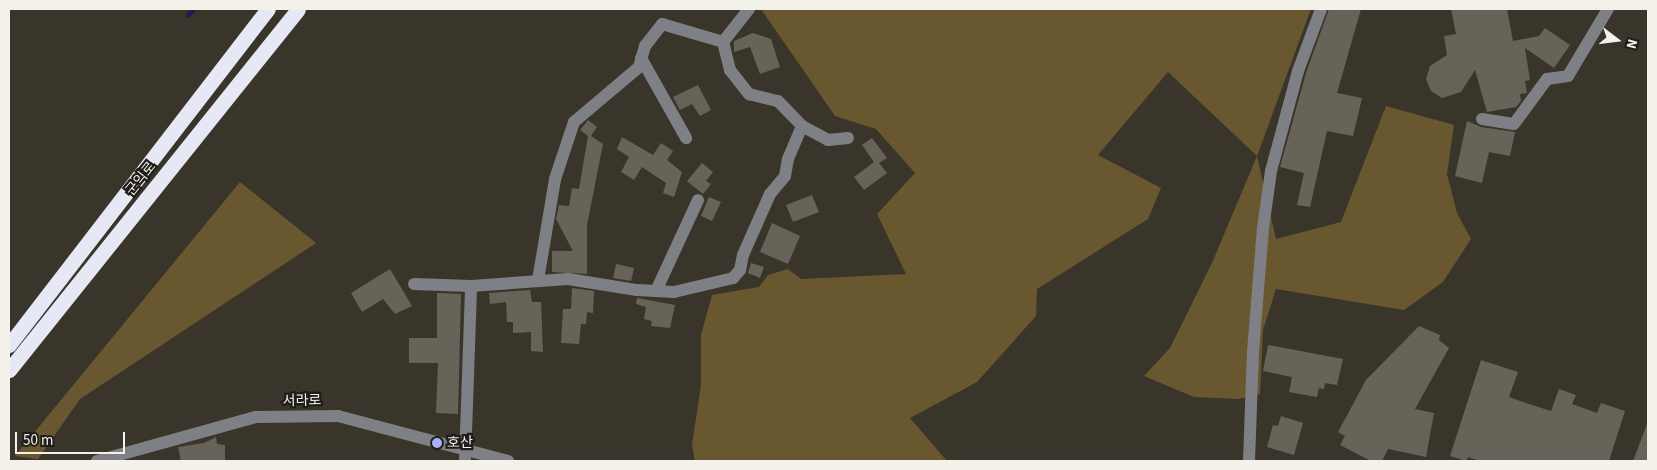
<!DOCTYPE html>
<meta charset="utf-8">
<style>
body{margin:0}
#map{position:relative;width:1657px;height:470px;overflow:hidden;background:#3a352b;font-family:"Source Sans 3","Noto Sans KR",sans-serif}
div>[style]{position:absolute}
.green>*{inset:0;background:#695730}
.stream>*{height:4.5px;margin:-2.25px;padding:0 2.25px;transform-origin:2.25px;border-radius:2.25px;background:#1f1d50}
.building>*{inset:0;background:#686358}
.minor>*{height:12px;margin:-6px;padding:0 6px;transform-origin:6px;border-radius:6px;background:#7f8086}
.highway>*{height:15px;margin:-7.5px;padding:0 7.5px;transform-origin:7.5px;border-radius:7.5px;background:#e6e8f5}
.dots>*{width:14px;height:14px;translate:-50% -50%;box-sizing:border-box;border:2px solid #1f1d19;border-radius:50%}
span{translate:-50% -50%;white-space:nowrap;text-align:center;line-height:1.15;-webkit-text-stroke:4.5px #1f1d19;paint-order:stroke}
.street-label{font-size:14px;color:#f4f1eb}
.poi-label{font-size:14px;color:#f4f1eb}
.left{translate:0 -50%;text-align:left}
.frame{position:absolute;inset:0;border:10px solid #f4f1eb;pointer-events:none}
.north{position:absolute;left:1592px;top:15px;width:50px;height:50px;-webkit-text-stroke:4px #1f1d19;paint-order:stroke;rotate:105deg;font-size:14px;font-weight:700;line-height:20px;text-align:center;color:#f4f1eb}
.north::after{content:'';display:block;margin:auto;width:18px;height:22px;background:#f4f1eb;clip-path:polygon(50% 0,100% 100%,50% 72%,0 100%)}
.scale{position:absolute;left:15px;top:432px;width:110px;height:22px;box-sizing:border-box;border:2px solid #f4f1eb;border-top:0;padding-left:6px;font-size:15px;line-height:18px;white-space:nowrap;color:#f4f1eb;-webkit-text-stroke:4px #1f1d19;paint-order:stroke}
</style>
<div id="map">
<div class="green">
<i style="clip-path:polygon(761px 9px,1311px 9px,1257px 156px,1276px 239px,1341px 222px,1386px 106px,1454px 125px,1447px 174px,1457px 213px,1471px 239px,1443px 282px,1404px 310px,1276px 289px,1263px 330px,1260px 394px,1238px 399px,1194px 397px,1144px 376px,1170px 348px,1212px 263px,1257px 156px,1168px 72px,1098px 155px,1161px 188px,1148px 219px,1037px 289px,1036px 316px,977px 382px,910px 418px,947px 461px,695px 461px,692px 445px,701px 385px,701px 335px,712px 295px,759px 287px,768px 275px,788px 269px,801px 279px,906px 274px,877px 214px,915px 173px,876px 129px,835px 116px)"></i>
<i style="clip-path:polygon(240px 182px,316px 243px,80px 399px,38px 459px,15px 456px)"></i>
</div>
<div class="stream">
<i style="left:188px;top:15px;width:8px;rotate:-50deg"></i>
</div>
<div class="building">
<i style="clip-path:polygon(1329px 9px,1361px 9px,1337px 93px,1362px 98px,1353px 136px,1327px 131px,1310px 207px,1297px 205px,1304px 173px,1280px 167px,1306px 73px)"></i>
<i style="clip-path:polygon(1451px 9px,1507px 9px,1513px 41px,1539px 36px,1545px 28px,1570px 45px,1554px 68px,1525px 48px,1530px 80px,1525px 81px,1527px 93px,1520px 94px,1521px 101px,1516px 107px,1487px 112px,1475px 70px,1461px 92px,1442px 98px,1431px 91px,1426px 79px,1430px 66px,1447px 55px,1444px 36px,1456px 34px)"></i>
<i style="clip-path:polygon(753px 33px,771px 39px,780px 67px,760px 74px,750px 47px,734px 52px,734px 41px)"></i>
<i style="clip-path:polygon(698px 85px,711px 110px,700px 116px,692px 104px,680px 110px,673px 97px)"></i>
<i style="clip-path:polygon(588px 120px,597px 127px,591px 136px,603px 144px,587px 225px,587px 274px,552px 272px,552px 251px,573px 251px,556px 219px,559px 205px,569px 206px,572px 188px,579px 189px,588px 136px,580px 130px)"></i>
<i style="clip-path:polygon(1467px 121px,1481px 127px,1515px 132px,1510px 156px,1489px 152px,1482px 183px,1455px 176px)"></i>
<i style="clip-path:polygon(622px 137px,653px 155px,661px 143px,673px 151px,667px 160px,682px 172px,674px 197px,663px 193px,666px 183px,642px 167px,634px 180px,621px 172px,629px 157px,617px 149px)"></i>
<i style="clip-path:polygon(872px 138px,887px 158px,879px 163px,887px 173px,864px 190px,854px 177px,874px 162px,862px 145px)"></i>
<i style="clip-path:polygon(702px 163px,713px 172px,706px 181px,711px 184px,703px 194px,687px 181px)"></i>
<i style="clip-path:polygon(812px 195px,819px 212px,793px 222px,786px 205px)"></i>
<i style="clip-path:polygon(709px 197px,721px 202px,712px 221px,701px 216px)"></i>
<i style="clip-path:polygon(772px 223px,800px 236px,788px 264px,760px 252px)"></i>
<i style="clip-path:polygon(751px 263px,764px 267px,760px 278px,748px 273px)"></i>
<i style="clip-path:polygon(616px 264px,634px 268px,631px 281px,613px 278px)"></i>
<i style="clip-path:polygon(390px 269px,412px 306px,395px 314px,383px 299px,362px 312px,351px 293px)"></i>
<i style="clip-path:polygon(572px 288px,594px 291px,593px 313px,587px 312px,586px 324px,581px 324px,579px 344px,561px 343px,563px 309px,571px 309px)"></i>
<i style="clip-path:polygon(530px 290px,532px 302px,541px 302px,543px 352px,531px 351px,531px 332px,513px 333px,513px 322px,507px 322px,506px 302px,490px 304px,489px 293px)"></i>
<i style="clip-path:polygon(437px 293px,461px 294px,458px 414px,436px 413px,438px 363px,409px 363px,409px 338px,437px 338px)"></i>
<i style="clip-path:polygon(637px 298px,675px 305px,670px 328px,651px 326px,652px 321px,644px 319px,646px 307px,636px 304px)"></i>
<i style="clip-path:polygon(1419px 326px,1440px 335px,1439px 340px,1449px 348px,1415px 409px,1434px 413px,1426px 457px,1388px 449px,1382px 461px,1371px 461px,1340px 445px,1345px 436px,1338px 432px,1366px 380px)"></i>
<i style="clip-path:polygon(1268px 345px,1343px 359px,1337px 385px,1325px 383px,1324px 389px,1319px 388px,1317px 397px,1289px 392px,1292px 377px,1263px 371px)"></i>
<i style="clip-path:polygon(1481px 360px,1518px 372px,1509px 397px,1532px 405px,1551px 411px,1559px 389px,1576px 395px,1572px 404px,1597px 413px,1601px 403px,1625px 411px,1609px 461px,1480px 461px,1468px 457px,1466px 461px,1450px 456px)"></i>
<i style="clip-path:polygon(1281px 416px,1303px 423px,1294px 455px,1267px 447px,1273px 425px,1278px 426px)"></i>
<i style="clip-path:polygon(1647px 424px,1648px 461px,1633px 461px)"></i>
<i style="clip-path:polygon(216px 437px,217px 444px,225px 445px,225px 461px,181px 461px,178px 447px,204px 443px)"></i>
</div>
<div class="minor">
<i style="left:723px;top:42px;width:29px;rotate:76deg"></i>
<i style="left:730px;top:70px;width:31px;rotate:52deg"></i>
<i style="left:749px;top:94px;width:30px;rotate:14deg"></i>
<i style="left:778px;top:101px;width:35px;rotate:46deg"></i>
<i style="left:802px;top:126px;width:30px;rotate:28deg"></i>
<i style="left:828px;top:140px;width:20px;rotate:-6deg"></i>
<i style="left:641px;top:58px;width:92px;rotate:60.6deg"></i>
<i style="left:1482px;top:119px;width:32px;rotate:9deg"></i>
<i style="left:1514px;top:124px;width:56px;rotate:-53.7deg"></i>
<i style="left:1547px;top:79px;width:21px;rotate:-8deg"></i>
<i style="left:1568px;top:76px;width:78px;rotate:-59.2deg"></i>
<i style="left:538px;top:280px;width:102px;rotate:-80.4deg"></i>
<i style="left:555px;top:179px;width:60px;rotate:-71.6deg"></i>
<i style="left:574px;top:122px;width:85px;rotate:-40.2deg"></i>
<i style="left:639px;top:67px;width:22px;rotate:-74deg"></i>
<i style="left:645px;top:46px;width:28px;rotate:-52deg"></i>
<i style="left:662px;top:24px;width:64px;rotate:16.4deg"></i>
<i style="left:723px;top:42px;width:42px;rotate:-51.8deg"></i>
<i style="left:414px;top:284px;width:57px;rotate:2deg"></i>
<i style="left:471px;top:286px;width:97px;rotate:-4.1deg"></i>
<i style="left:568px;top:279px;width:70px;rotate:9.1deg"></i>
<i style="left:637px;top:290px;width:37px;rotate:3deg"></i>
<i style="left:674px;top:292px;width:61px;rotate:-13.3deg"></i>
<i style="left:733px;top:278px;width:11px;rotate:-49deg"></i>
<i style="left:740px;top:270px;width:15px;rotate:-79deg"></i>
<i style="left:743px;top:255px;width:67px;rotate:-66.1deg"></i>
<i style="left:770px;top:194px;width:23px;rotate:-50deg"></i>
<i style="left:785px;top:176px;width:17px;rotate:-80deg"></i>
<i style="left:788px;top:159px;width:36px;rotate:-67deg"></i>
<i style="left:656px;top:291px;width:100px;rotate:-65.2deg"></i>
<i style="left:97px;top:461px;width:165px;rotate:-15.5deg"></i>
<i style="left:256px;top:417px;width:82px;rotate:-0.7deg"></i>
<i style="left:338px;top:416px;width:176px;rotate:14.8deg"></i>
<i style="left:465px;top:461px;width:175px;rotate:-88deg"></i>
<i style="left:1249px;top:461px;width:109px;rotate:-87.9deg"></i>
<i style="left:1253px;top:352px;width:124px;rotate:-85.4deg"></i>
<i style="left:1263px;top:228px;width:58px;rotate:-82deg"></i>
<i style="left:1271px;top:171px;width:104px;rotate:-74.9deg"></i>
<i style="left:1298px;top:71px;width:66px;rotate:-69.6deg"></i>
</div>
<div class="highway">
<i style="left:9px;top:345px;width:424px;rotate:-52.4deg"></i>
<i style="left:9px;top:370px;width:462px;rotate:-51.3deg"></i>
</div>
<div class="dots">
<i style="left:437px;top:443px;background:#a9b0fc"></i>
</div>
<div class="street-label">
<span style="left:141px;top:179px;rotate:-51deg">군익로</span>
<span style="left:302px;top:401px;rotate:-1deg">서라로</span>
</div>
<div class="poi-label">
<span class="left" style="left:447px;top:443px">호산</span>
</div>
<div class="frame"></div>
<div class="north">N</div>
<div class="scale">50 m</div>
</div>
